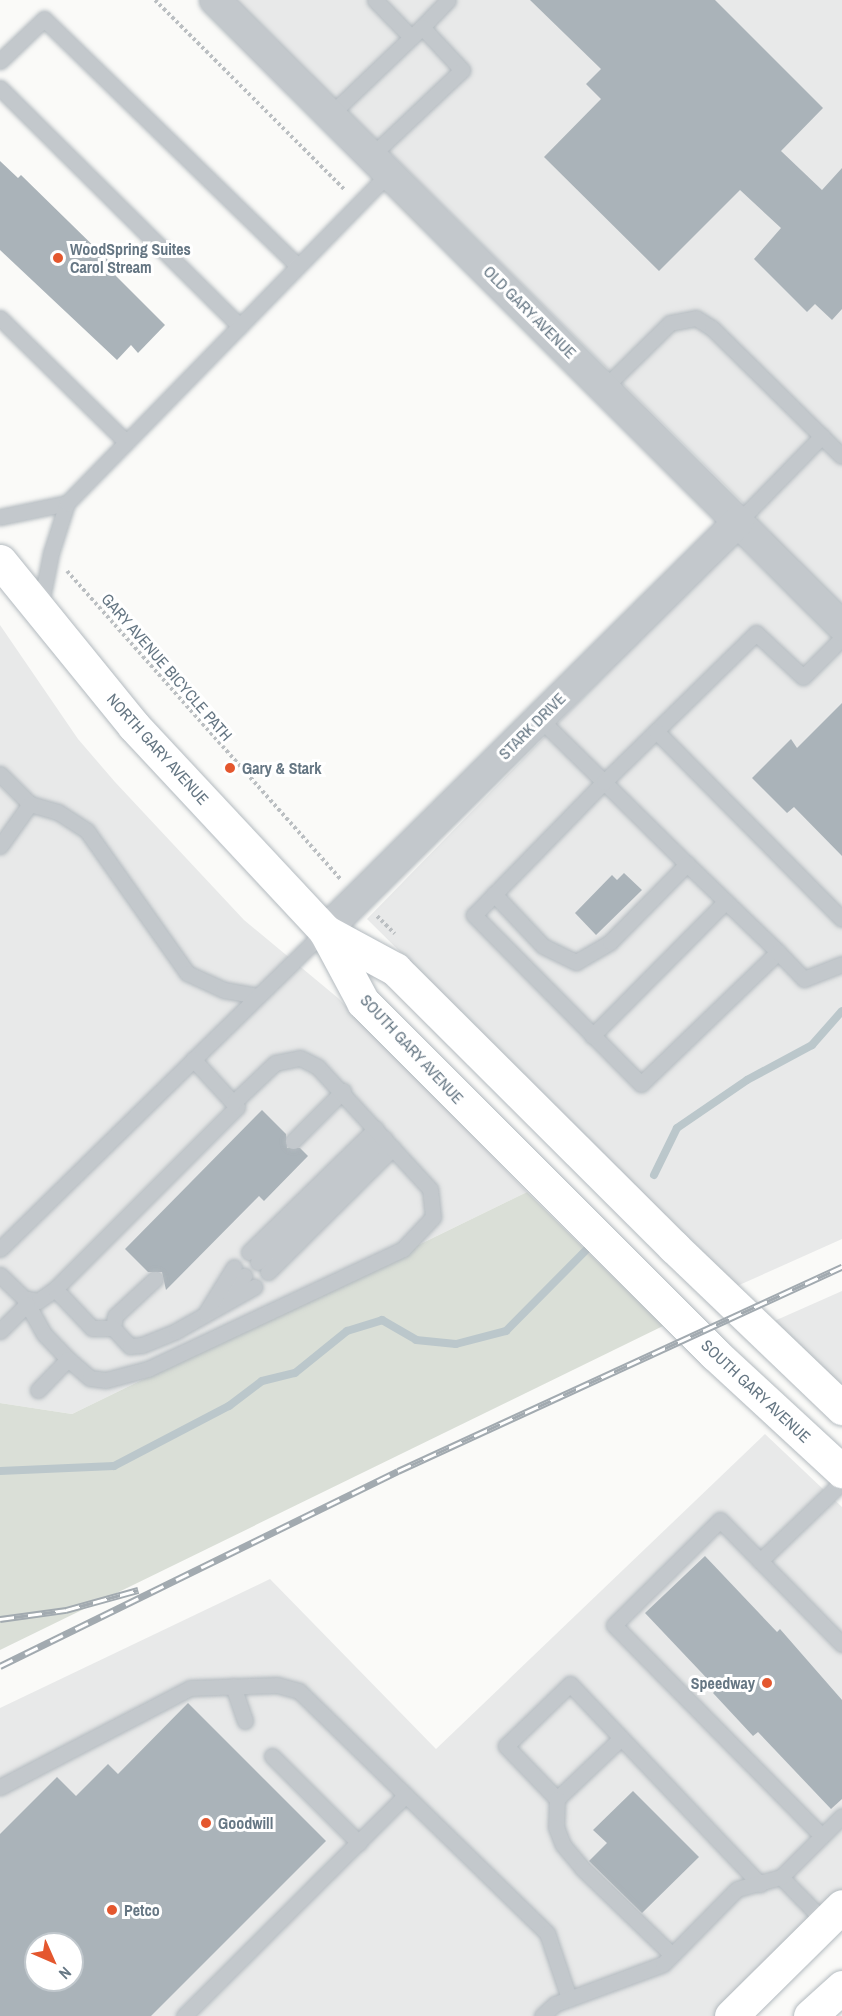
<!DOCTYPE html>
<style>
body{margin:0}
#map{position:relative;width:842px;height:2016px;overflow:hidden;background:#fafaf8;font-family:"Archivo Narrow",sans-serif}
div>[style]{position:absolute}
.built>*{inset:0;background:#e8e9e9}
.green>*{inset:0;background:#dadfd7}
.stream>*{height:8px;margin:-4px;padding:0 4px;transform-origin:4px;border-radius:4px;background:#bbc7cb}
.building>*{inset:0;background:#aab3b9}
.path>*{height:4px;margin-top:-2px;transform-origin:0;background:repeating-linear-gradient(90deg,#bbbfc2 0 3px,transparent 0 6px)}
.roads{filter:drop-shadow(0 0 2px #b3babf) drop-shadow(0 0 2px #b3babf)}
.lane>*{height:15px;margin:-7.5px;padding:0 7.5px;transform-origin:7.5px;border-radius:7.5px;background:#c3c8cc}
.street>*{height:30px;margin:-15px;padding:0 15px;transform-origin:15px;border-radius:15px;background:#c3c8cc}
.secondary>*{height:33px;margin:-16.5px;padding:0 16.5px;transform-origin:16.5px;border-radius:16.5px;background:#fff}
.rail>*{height:7px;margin-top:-3.5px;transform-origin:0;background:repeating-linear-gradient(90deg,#fff 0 14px,#a2aab0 0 28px);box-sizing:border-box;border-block:2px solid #a2aab0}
.dots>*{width:16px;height:16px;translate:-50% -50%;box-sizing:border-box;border:3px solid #fff;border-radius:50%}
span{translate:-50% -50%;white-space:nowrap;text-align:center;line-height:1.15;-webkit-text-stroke:6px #fff;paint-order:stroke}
.poi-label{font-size:16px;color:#657683;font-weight:700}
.left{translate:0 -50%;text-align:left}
.right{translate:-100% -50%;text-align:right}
.street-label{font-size:16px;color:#657683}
.north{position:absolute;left:24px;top:1932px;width:60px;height:60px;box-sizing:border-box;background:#fff;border:2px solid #c1c8cd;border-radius:50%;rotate:135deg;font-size:16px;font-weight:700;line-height:24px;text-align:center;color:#657683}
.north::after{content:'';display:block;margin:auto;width:21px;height:27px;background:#e4572e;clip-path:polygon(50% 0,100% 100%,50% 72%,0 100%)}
</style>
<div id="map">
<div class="built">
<i style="clip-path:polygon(236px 0,842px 0,842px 1239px,737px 1286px,367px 919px,758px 518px)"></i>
<i style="clip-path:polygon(0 625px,78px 739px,115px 782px,244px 920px,338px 998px,527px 1192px,72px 1414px,0 1403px)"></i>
<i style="clip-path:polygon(842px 1291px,842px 1386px,772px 1322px)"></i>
<i style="clip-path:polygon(evenodd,765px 1434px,842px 1507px,842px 1895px,715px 2016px,0 2016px,0 1708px,270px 1579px,436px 1749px,765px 1434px,36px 1944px,72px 1944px,72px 1980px,36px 1980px,36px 1944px)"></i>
</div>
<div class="green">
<i style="clip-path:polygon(527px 1192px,663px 1326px,0 1650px,0 1403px,72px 1414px)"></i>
</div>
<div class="stream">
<i style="left:654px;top:1175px;width:52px;rotate:-63.9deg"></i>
<i style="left:677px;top:1128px;width:85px;rotate:-34.4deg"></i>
<i style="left:747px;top:1080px;width:74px;rotate:-28.3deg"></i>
<i style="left:812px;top:1045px;width:45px;rotate:-48.6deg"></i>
<i style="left:0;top:1471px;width:114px;rotate:-2.5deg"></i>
<i style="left:114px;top:1466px;width:130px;rotate:-27.6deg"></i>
<i style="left:229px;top:1406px;width:41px;rotate:-37.1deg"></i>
<i style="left:262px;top:1381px;width:34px;rotate:-14deg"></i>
<i style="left:295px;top:1373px;width:67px;rotate:-38.9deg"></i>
<i style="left:347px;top:1331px;width:37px;rotate:-17deg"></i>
<i style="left:382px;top:1320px;width:39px;rotate:30deg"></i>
<i style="left:416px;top:1340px;width:40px;rotate:5.7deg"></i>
<i style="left:456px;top:1344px;width:52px;rotate:-14.6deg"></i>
<i style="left:506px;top:1331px;width:121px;rotate:-45.3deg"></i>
</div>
<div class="building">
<i style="clip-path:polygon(530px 0,715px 0,823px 108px,781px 151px,822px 190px,842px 168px,842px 309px,832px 320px,815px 304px,807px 312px,754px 259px,781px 228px,740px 190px,659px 271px,544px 157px,601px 99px,586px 84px,601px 69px)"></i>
<i style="clip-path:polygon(0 161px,18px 178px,21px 175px,115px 267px,111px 271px,165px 325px,138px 353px,131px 345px,117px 360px,0 250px)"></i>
<i style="clip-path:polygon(842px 703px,842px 856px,794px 807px,787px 813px,752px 778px,791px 739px,797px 748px)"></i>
<i style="clip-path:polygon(624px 873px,642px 890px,596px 935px,575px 913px,612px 875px,617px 880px)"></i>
<i style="clip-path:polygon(262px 1110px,286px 1134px,287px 1148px,300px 1148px,308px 1156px,264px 1201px,259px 1196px,166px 1290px,162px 1272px,148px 1272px,125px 1249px)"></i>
<i style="clip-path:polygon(705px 1556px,777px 1632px,780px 1629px,842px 1700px,842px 1799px,831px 1809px,758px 1732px,753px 1736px,713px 1693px,717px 1689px,645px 1613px)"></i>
<i style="clip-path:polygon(evenodd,188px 1703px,326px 1841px,151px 2016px,0 2016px,0 1834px,57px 1777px,76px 1796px,108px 1764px,118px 1774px,188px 1703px,36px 1944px,72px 1944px,72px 1980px,36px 1980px,36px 1944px)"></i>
<i style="clip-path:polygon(633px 1791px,699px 1857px,642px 1913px,589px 1861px,607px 1843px,593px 1830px)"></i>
</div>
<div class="path">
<i style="left:155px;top:0;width:267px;rotate:45deg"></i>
<i style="left:67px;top:571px;width:412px;rotate:48.4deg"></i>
<i style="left:377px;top:916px;width:25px;rotate:45deg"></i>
</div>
<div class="roads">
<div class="lane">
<i style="left:375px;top:0;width:52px;rotate:45.8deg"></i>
<i style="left:422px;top:27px;width:37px;rotate:-46deg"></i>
<i style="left:0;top:61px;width:61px;rotate:-43.7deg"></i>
<i style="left:44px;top:19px;width:354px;rotate:44.2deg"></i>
<i style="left:0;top:88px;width:338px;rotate:44.8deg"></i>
<i style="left:330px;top:115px;width:127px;rotate:-43.7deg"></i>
<i style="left:422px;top:27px;width:59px;rotate:47.1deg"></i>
<i style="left:462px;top:70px;width:125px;rotate:136.6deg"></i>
<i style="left:0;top:318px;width:177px;rotate:44.5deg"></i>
<i style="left:605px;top:387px;width:91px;rotate:-44.6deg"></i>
<i style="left:670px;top:323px;width:26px;rotate:-11deg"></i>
<i style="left:696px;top:318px;width:19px;rotate:32deg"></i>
<i style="left:712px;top:328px;width:182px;rotate:44.6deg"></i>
<i style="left:0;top:517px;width:68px;rotate:-11.8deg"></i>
<i style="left:739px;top:521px;width:119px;rotate:-45.7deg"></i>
<i style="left:40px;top:608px;width:56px;rotate:-78.7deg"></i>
<i style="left:51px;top:553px;width:52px;rotate:-72.3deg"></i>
<i style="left:67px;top:503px;width:461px;rotate:-45.7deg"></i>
<i style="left:539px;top:718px;width:91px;rotate:44.6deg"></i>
<i style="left:604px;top:782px;width:117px;rotate:44.7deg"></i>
<i style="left:687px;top:864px;width:127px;rotate:44deg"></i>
<i style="left:778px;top:952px;width:190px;rotate:136.1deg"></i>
<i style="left:641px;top:1084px;width:238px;rotate:-134.7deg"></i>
<i style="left:474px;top:915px;width:186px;rotate:-45.7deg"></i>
<i style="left:604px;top:782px;width:213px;rotate:-44.4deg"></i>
<i style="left:756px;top:633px;width:64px;rotate:43.1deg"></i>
<i style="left:803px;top:677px;width:55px;rotate:-45deg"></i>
<i style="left:656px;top:731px;width:264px;rotate:45.3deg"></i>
<i style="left:0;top:774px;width:42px;rotate:45deg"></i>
<i style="left:30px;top:804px;width:29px;rotate:16deg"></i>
<i style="left:58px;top:812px;width:35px;rotate:33deg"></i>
<i style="left:87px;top:831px;width:174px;rotate:54.8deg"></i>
<i style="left:187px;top:973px;width:41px;rotate:24.7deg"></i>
<i style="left:224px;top:990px;width:34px;rotate:10deg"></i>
<i style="left:0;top:846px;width:52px;rotate:-54.5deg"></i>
<i style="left:494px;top:894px;width:71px;rotate:46.7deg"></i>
<i style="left:543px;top:946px;width:37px;rotate:26deg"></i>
<i style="left:576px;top:962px;width:39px;rotate:-30deg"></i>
<i style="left:610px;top:942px;width:110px;rotate:-45.4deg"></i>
<i style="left:778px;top:952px;width:37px;rotate:46deg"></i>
<i style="left:804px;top:979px;width:41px;rotate:-21.5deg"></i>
<i style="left:592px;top:1036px;width:189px;rotate:-45.2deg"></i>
<i style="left:293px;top:1141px;width:71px;rotate:-45deg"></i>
<i style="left:0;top:1249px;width:455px;rotate:-44.4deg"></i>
<i style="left:249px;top:1252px;width:177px;rotate:-44.3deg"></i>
<i style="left:258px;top:1262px;width:177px;rotate:-44.3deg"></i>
<i style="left:268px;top:1272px;width:176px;rotate:-44.8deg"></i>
<i style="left:0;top:1275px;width:33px;rotate:44deg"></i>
<i style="left:24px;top:1298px;width:14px;rotate:12deg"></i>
<i style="left:38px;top:1301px;width:21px;rotate:-35deg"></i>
<i style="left:55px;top:1289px;width:257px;rotate:-45deg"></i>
<i style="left:237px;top:1107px;width:65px;rotate:-132.5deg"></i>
<i style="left:155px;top:1279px;width:54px;rotate:137.2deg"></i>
<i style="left:115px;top:1316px;width:12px;rotate:99deg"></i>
<i style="left:113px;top:1328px;width:25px;rotate:47deg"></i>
<i style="left:130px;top:1346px;width:12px;rotate:-5deg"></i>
<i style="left:142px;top:1345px;width:37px;rotate:-22deg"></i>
<i style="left:176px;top:1331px;width:90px;rotate:-29.4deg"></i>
<i style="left:55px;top:1289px;width:54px;rotate:46.5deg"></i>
<i style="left:92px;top:1328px;width:21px"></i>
<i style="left:24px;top:1298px;width:41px;rotate:60.9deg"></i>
<i style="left:44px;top:1334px;width:35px;rotate:46deg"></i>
<i style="left:68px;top:1359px;width:29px;rotate:41deg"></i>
<i style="left:90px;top:1378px;width:16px;rotate:7deg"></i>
<i style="left:106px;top:1380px;width:43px;rotate:-14.7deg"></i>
<i style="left:148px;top:1369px;width:282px;rotate:-25.2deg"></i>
<i style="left:403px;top:1249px;width:44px;rotate:-46.8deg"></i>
<i style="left:433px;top:1217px;width:28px;rotate:-96deg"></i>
<i style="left:430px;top:1189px;width:166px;rotate:-132.6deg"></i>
<i style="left:318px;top:1067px;width:20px;rotate:-153deg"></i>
<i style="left:300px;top:1058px;width:25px;rotate:169deg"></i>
<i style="left:275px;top:1063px;width:58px;rotate:136.4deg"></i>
<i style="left:216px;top:1304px;width:40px;rotate:-45deg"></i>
<i style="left:205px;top:1314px;width:55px;rotate:-58.3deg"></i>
<i style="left:0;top:1331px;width:38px;rotate:-45deg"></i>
<i style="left:38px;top:1390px;width:43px;rotate:-45.9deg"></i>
<i style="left:760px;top:1561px;width:114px;rotate:-43.9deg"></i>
<i style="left:233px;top:1686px;width:37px;rotate:71deg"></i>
<i style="left:621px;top:1738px;width:88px;rotate:136.4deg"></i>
<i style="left:557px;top:1799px;width:74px;rotate:-133.9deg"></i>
<i style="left:506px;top:1746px;width:89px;rotate:-44.1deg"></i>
<i style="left:570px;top:1684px;width:276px;rotate:46.5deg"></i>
<i style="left:272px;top:1756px;width:123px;rotate:45deg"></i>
<i style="left:0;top:1787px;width:214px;rotate:-27.5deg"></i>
<i style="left:190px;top:1688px;width:87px;rotate:-2deg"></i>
<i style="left:277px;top:1685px;width:23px;rotate:15deg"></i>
<i style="left:299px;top:1691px;width:347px;rotate:44.3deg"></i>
<i style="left:547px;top:1933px;width:69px;rotate:71.3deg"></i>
<i style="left:557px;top:1799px;width:28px;rotate:92deg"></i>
<i style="left:556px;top:1827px;width:19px;rotate:69deg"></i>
<i style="left:563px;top:1845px;width:30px;rotate:50deg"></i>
<i style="left:582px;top:1868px;width:125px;rotate:44deg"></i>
<i style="left:822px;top:1836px;width:296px;rotate:-134.6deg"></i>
<i style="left:614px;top:1625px;width:149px;rotate:-44.7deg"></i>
<i style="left:720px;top:1520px;width:174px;rotate:45.5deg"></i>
<i style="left:825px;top:1922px;width:63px;rotate:-134.4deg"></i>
<i style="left:781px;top:1877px;width:86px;rotate:-45deg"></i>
<i style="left:184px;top:2016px;width:313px;rotate:-44.9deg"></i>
<i style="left:542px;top:2016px;width:18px;rotate:-43deg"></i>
<i style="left:555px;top:2004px;width:115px;rotate:-20.3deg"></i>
<i style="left:663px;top:1964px;width:105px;rotate:-45.4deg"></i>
<i style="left:737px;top:1889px;width:46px;rotate:-15.3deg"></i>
</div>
<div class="street">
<i style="left:215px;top:0;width:886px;rotate:44.95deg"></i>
<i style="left:325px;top:931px;width:583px;rotate:-44.72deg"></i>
</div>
<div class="secondary">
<i style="left:0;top:561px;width:213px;rotate:50.9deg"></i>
<i style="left:134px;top:726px;width:280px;rotate:47deg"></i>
<i style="left:325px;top:931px;width:81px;rotate:61.8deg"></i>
<i style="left:363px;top:1002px;width:498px;rotate:45deg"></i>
<i style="left:715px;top:1354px;width:173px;rotate:42.7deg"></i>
<i style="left:325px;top:931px;width:80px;rotate:28.5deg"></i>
<i style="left:395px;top:969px;width:394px;rotate:44.9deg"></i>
<i style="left:674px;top:1247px;width:233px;rotate:43.8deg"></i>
<i style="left:731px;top:2016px;width:156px;rotate:-44.7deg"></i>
<i style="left:810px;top:2016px;width:43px;rotate:-42.2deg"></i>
</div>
</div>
<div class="rail">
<i style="left:0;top:1619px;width:67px;rotate:-7.8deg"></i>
<i style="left:66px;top:1610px;width:75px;rotate:-15.5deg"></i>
<i style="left:0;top:1666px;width:443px;rotate:-26.1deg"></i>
<i style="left:398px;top:1471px;width:489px;rotate:-24.7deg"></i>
</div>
<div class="dots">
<i style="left:58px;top:258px;background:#e4572e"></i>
<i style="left:230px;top:768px;background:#e4572e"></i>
<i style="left:767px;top:1683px;background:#e4572e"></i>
<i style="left:206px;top:1823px;background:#e4572e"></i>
<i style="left:112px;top:1910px;background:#e4572e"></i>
</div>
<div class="poi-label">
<span class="left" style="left:70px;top:258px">WoodSpring Suites<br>Carol Stream</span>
<span class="left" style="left:242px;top:768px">Gary &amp; Stark</span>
<span class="right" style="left:755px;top:1683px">Speedway</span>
<span class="left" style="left:218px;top:1823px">Goodwill</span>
<span class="left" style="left:124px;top:1910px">Petco</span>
</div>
<div class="street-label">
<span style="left:530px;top:312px;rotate:45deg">OLD GARY AVENUE</span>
<span style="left:167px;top:667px;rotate:49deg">GARY AVENUE BICYCLE PATH</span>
<span style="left:532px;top:726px;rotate:-45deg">STARK DRIVE</span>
<span style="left:158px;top:749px;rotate:48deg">NORTH GARY AVENUE</span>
<span style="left:412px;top:1049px;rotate:47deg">SOUTH GARY AVENUE</span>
<span style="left:756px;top:1391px;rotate:43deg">SOUTH GARY AVENUE</span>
</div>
<div class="north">N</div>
</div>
